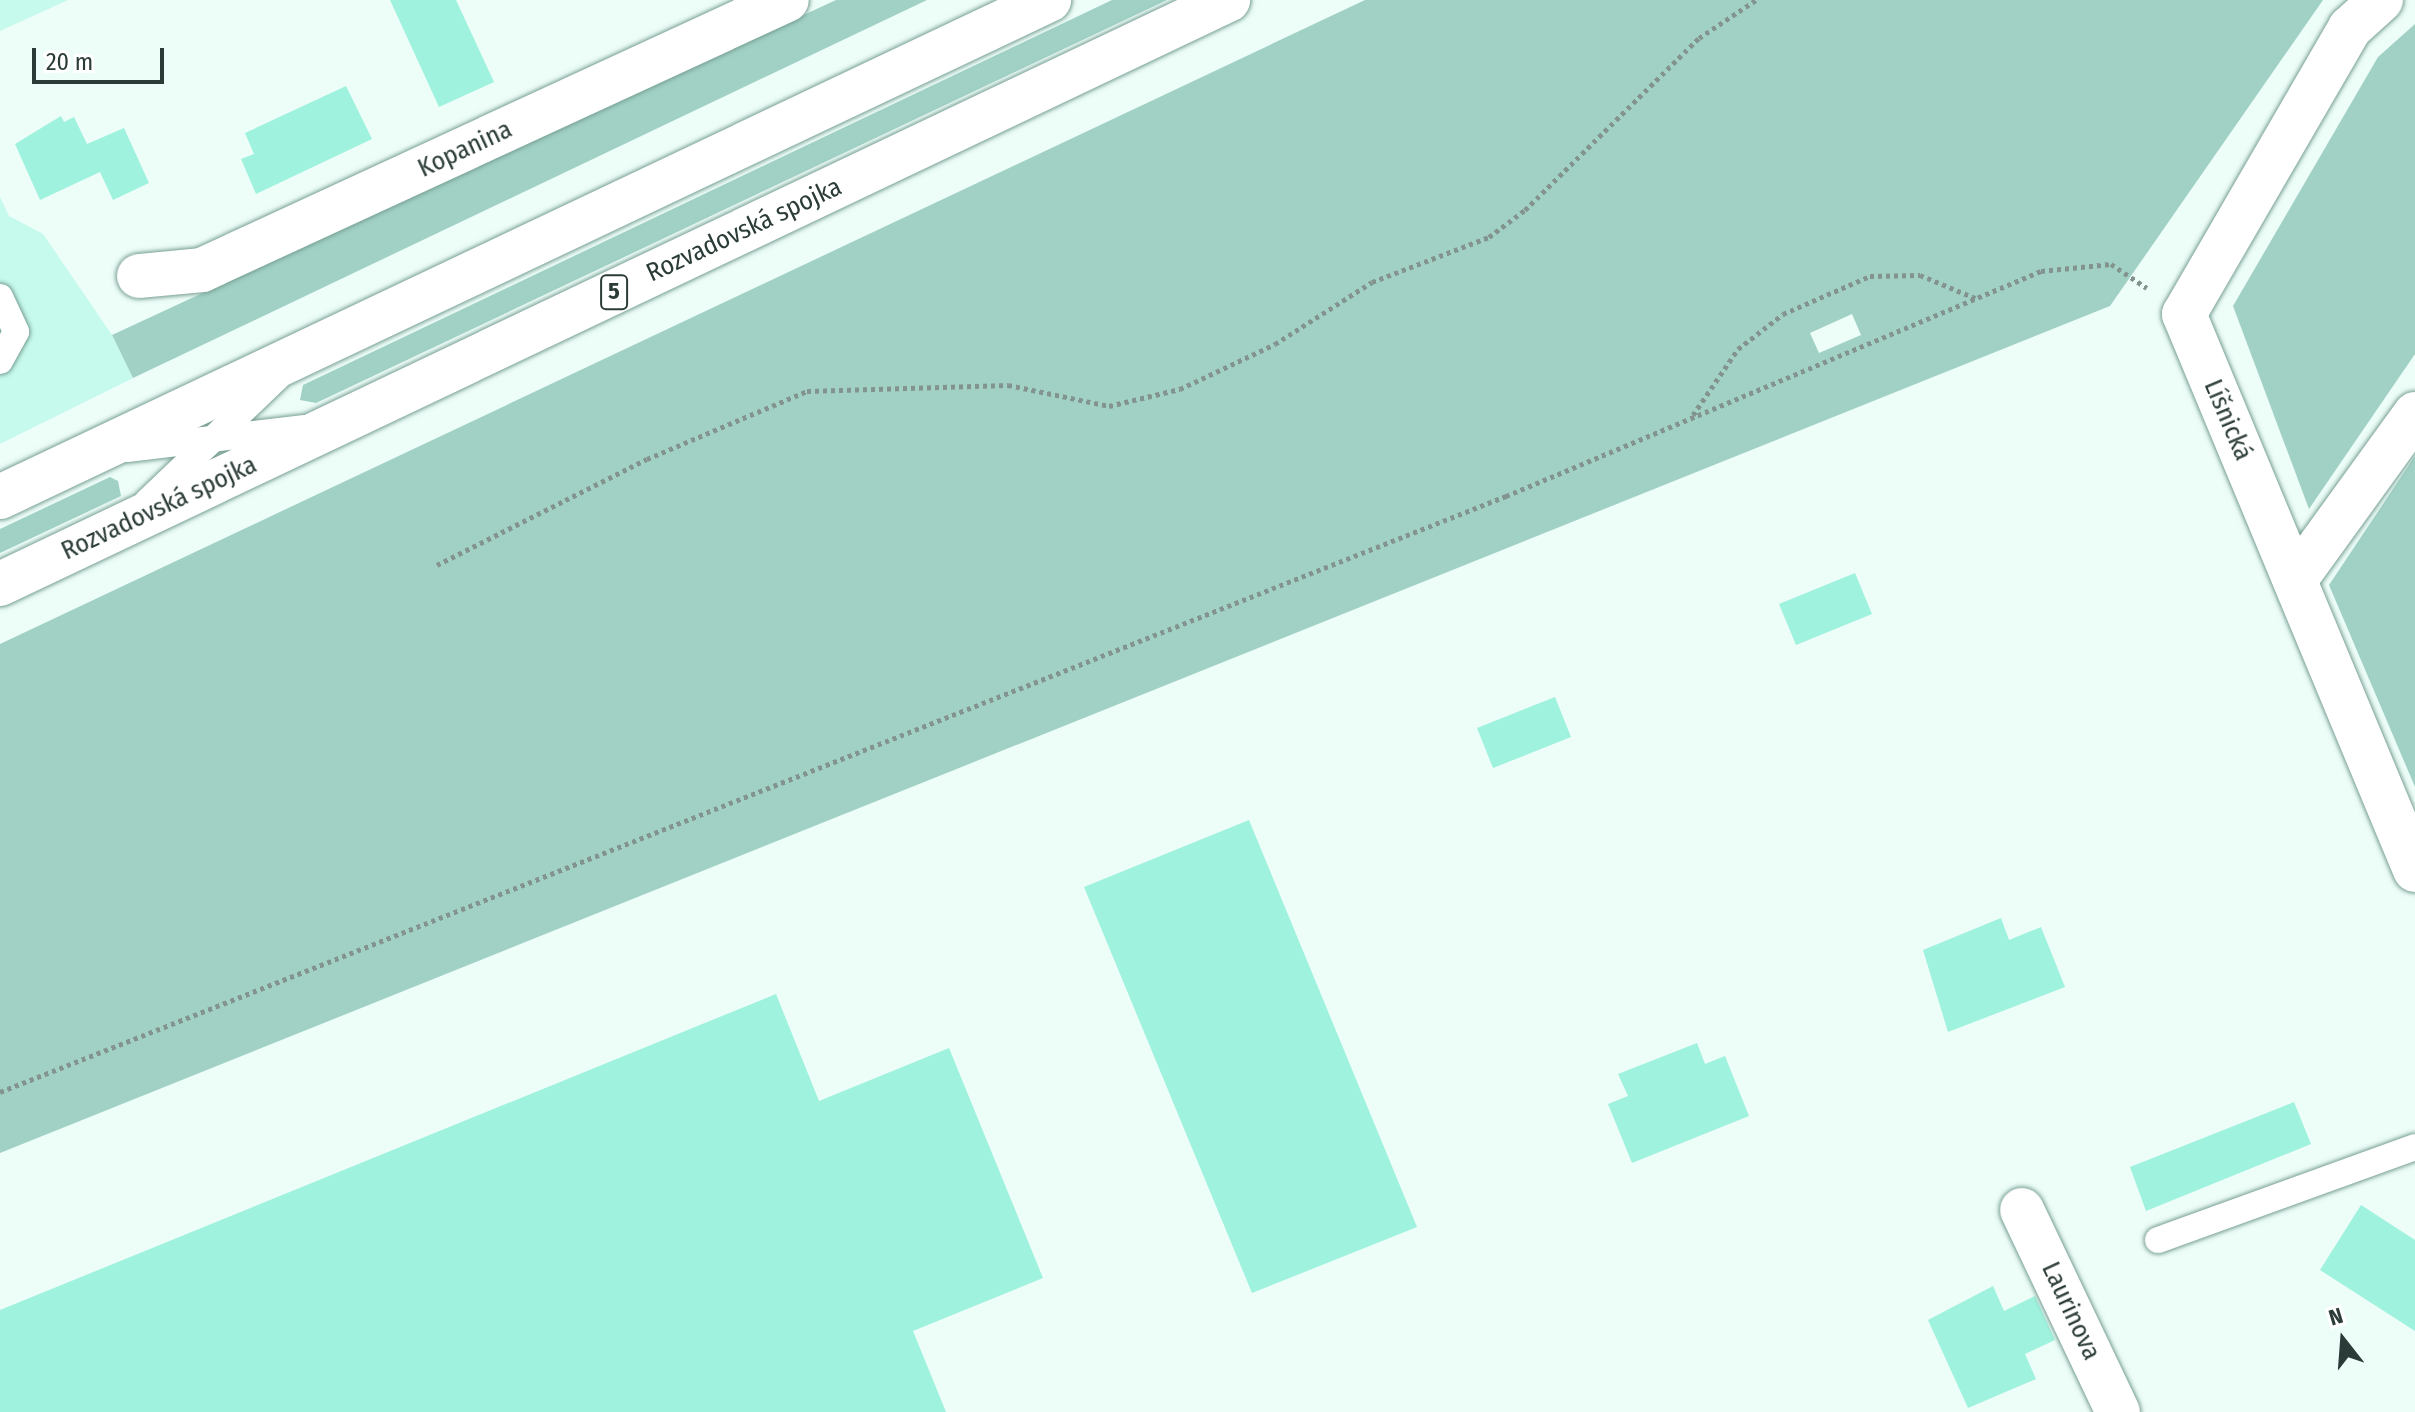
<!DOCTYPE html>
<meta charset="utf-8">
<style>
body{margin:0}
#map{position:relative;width:2415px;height:1412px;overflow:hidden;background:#edfdf8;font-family:"Fira Sans Condensed",sans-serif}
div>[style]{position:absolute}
.built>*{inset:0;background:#c6faec}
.green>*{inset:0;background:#a1d1c5}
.building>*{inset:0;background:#9ff2de}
.path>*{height:5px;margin-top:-2.5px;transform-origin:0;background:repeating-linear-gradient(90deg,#83948f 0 4px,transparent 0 8px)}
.roads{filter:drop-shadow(0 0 2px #779f94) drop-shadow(0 0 2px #779f94)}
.lane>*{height:26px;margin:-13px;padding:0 13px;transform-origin:13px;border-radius:13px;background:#fff}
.street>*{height:44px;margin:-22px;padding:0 22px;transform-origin:22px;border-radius:22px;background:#fff}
.highway>*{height:44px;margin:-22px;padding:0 22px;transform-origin:22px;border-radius:22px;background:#fff}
span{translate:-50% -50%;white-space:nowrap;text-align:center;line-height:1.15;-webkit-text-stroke:6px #fff;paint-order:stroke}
.shield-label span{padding:2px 6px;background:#fff;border:2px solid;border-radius:6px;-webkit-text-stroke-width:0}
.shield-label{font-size:24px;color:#2b3c38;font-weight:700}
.street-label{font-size:26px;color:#2b3c38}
.north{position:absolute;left:2303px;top:1300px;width:80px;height:80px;-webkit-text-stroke:6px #fff;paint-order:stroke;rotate:343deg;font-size:22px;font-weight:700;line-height:32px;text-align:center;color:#2b3c38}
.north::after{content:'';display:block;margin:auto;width:28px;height:36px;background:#2b3c38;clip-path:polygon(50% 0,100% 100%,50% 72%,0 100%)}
.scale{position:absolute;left:32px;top:48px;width:132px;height:36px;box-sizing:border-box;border:4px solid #2b3c38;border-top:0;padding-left:10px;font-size:24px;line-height:28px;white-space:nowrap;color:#2b3c38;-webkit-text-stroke:6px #fff;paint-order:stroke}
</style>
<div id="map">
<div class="built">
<i style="clip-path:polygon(0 0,68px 0,0 31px)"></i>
<i style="clip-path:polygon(0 197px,9px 216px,43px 234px,112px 335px,133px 378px,0 444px)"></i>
</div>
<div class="green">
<i style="clip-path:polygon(836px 0,927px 0,133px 378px,112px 335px)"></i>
<i style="clip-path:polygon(1112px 0,1167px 0,316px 403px,300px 400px,303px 385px)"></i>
<i style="clip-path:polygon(evenodd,1365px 0,2323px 0,2110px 306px,0 1153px,0 644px,1365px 0,1852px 314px,1861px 335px,1819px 353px,1810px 333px,1852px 314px)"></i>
<i style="clip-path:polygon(2415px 24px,2415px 354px,2309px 509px,2233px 306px,2378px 57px)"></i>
<i style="clip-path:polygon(2415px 456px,2415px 787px,2329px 585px)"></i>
<i style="clip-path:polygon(110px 477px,118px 481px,121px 496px,0 553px,0 529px)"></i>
</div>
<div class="building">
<i style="clip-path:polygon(390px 0,456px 0,494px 82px,439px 107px)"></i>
<i style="clip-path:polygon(346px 86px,372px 139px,256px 194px,241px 159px,254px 154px,245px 133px)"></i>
<i style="clip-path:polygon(61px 116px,64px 122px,74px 117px,87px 144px,124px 128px,149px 183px,113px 200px,100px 172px,40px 200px,15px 144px)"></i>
<i style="clip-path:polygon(1855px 573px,1872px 614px,1796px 645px,1779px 604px)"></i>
<i style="clip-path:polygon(1555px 697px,1571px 737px,1493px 768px,1477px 728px)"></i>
<i style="clip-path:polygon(1249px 820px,1417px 1227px,1252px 1293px,1084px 887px)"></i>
<i style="clip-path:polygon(2001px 918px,2009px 940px,2041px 927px,2065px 987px,1948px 1032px,1923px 950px)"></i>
<i style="clip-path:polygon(776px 994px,819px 1101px,949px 1048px,1043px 1278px,913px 1331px,946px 1412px,0 1412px,0 1310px)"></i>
<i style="clip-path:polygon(1697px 1043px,1705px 1064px,1725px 1056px,1749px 1116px,1632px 1163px,1608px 1104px,1628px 1096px,1618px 1074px)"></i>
<i style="clip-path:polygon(2294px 1102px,2311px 1144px,2146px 1211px,2130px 1167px)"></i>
<i style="clip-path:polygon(2361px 1205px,2415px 1240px,2415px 1331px,2320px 1270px)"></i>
<i style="clip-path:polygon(1993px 1286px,2004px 1311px,2035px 1296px,2055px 1340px,2025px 1354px,2036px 1379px,1968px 1408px,1928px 1320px)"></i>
</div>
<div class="path">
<i style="left:1693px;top:415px;width:80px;rotate:-55.7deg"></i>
<i style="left:1738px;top:349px;width:57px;rotate:-37.9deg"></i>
<i style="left:1783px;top:314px;width:95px;rotate:-23.6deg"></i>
<i style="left:1870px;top:276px;width:50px;rotate:-1.1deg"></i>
<i style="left:1920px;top:275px;width:60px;rotate:22.7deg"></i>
<i style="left:437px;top:565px;width:235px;rotate:-26.8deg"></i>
<i style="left:647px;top:459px;width:174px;rotate:-23deg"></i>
<i style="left:807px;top:391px;width:201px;rotate:-1.7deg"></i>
<i style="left:1008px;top:385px;width:103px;rotate:11.7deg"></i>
<i style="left:1109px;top:406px;width:73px;rotate:-13.5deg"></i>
<i style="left:1180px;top:389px;width:105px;rotate:-25.3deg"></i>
<i style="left:1275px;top:344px;width:115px;rotate:-32.6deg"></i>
<i style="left:1372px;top:282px;width:125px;rotate:-21deg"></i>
<i style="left:1489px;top:237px;width:45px;rotate:-36.9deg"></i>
<i style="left:1525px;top:210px;width:245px;rotate:-44.7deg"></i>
<i style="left:1699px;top:38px;width:69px;rotate:-33.7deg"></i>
<i style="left:0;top:1092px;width:1620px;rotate:-21.59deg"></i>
<i style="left:1506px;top:496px;width:580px;rotate:-22.81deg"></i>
<i style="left:2041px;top:271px;width:70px;rotate:-5.7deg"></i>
<i style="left:2111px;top:264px;width:43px;rotate:33.7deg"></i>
</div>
<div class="roads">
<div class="lane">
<i style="left:0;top:297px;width:38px;rotate:65deg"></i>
<i style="left:16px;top:332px;width:33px;rotate:119deg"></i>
<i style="left:127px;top:449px;width:177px;rotate:-6.8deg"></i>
<i style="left:147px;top:502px;width:181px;rotate:-43.7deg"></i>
<i style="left:2158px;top:1240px;width:273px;rotate:-19.9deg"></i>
</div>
<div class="street">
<i style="left:2381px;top:0;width:42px;rotate:137.9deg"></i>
<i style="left:2350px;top:28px;width:331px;rotate:120.1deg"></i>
<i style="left:2184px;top:314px;width:602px;rotate:67.44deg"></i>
<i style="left:139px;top:276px;width:63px;rotate:-5.4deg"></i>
<i style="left:202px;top:270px;width:644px;rotate:-24.78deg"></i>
<i style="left:2295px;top:580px;width:205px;rotate:-54.1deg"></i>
<i style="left:2022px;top:1210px;width:224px;rotate:64.6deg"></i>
</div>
<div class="highway">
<i style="left:0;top:497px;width:1161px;rotate:-25.35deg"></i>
<i style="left:0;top:584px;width:1360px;rotate:-25.43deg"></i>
</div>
</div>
<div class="shield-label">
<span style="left:614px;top:292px">5</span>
</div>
<div class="street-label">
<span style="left:465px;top:149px;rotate:-25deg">Kopanina</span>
<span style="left:744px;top:230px;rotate:-25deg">Rozvadovská spojka</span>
<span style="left:2228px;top:420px;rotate:67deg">Líšnická</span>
<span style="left:159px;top:508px;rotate:-25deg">Rozvadovská spojka</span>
<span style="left:2071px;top:1311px;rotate:65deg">Laurinova</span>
</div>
<div class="north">N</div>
<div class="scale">20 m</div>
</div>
